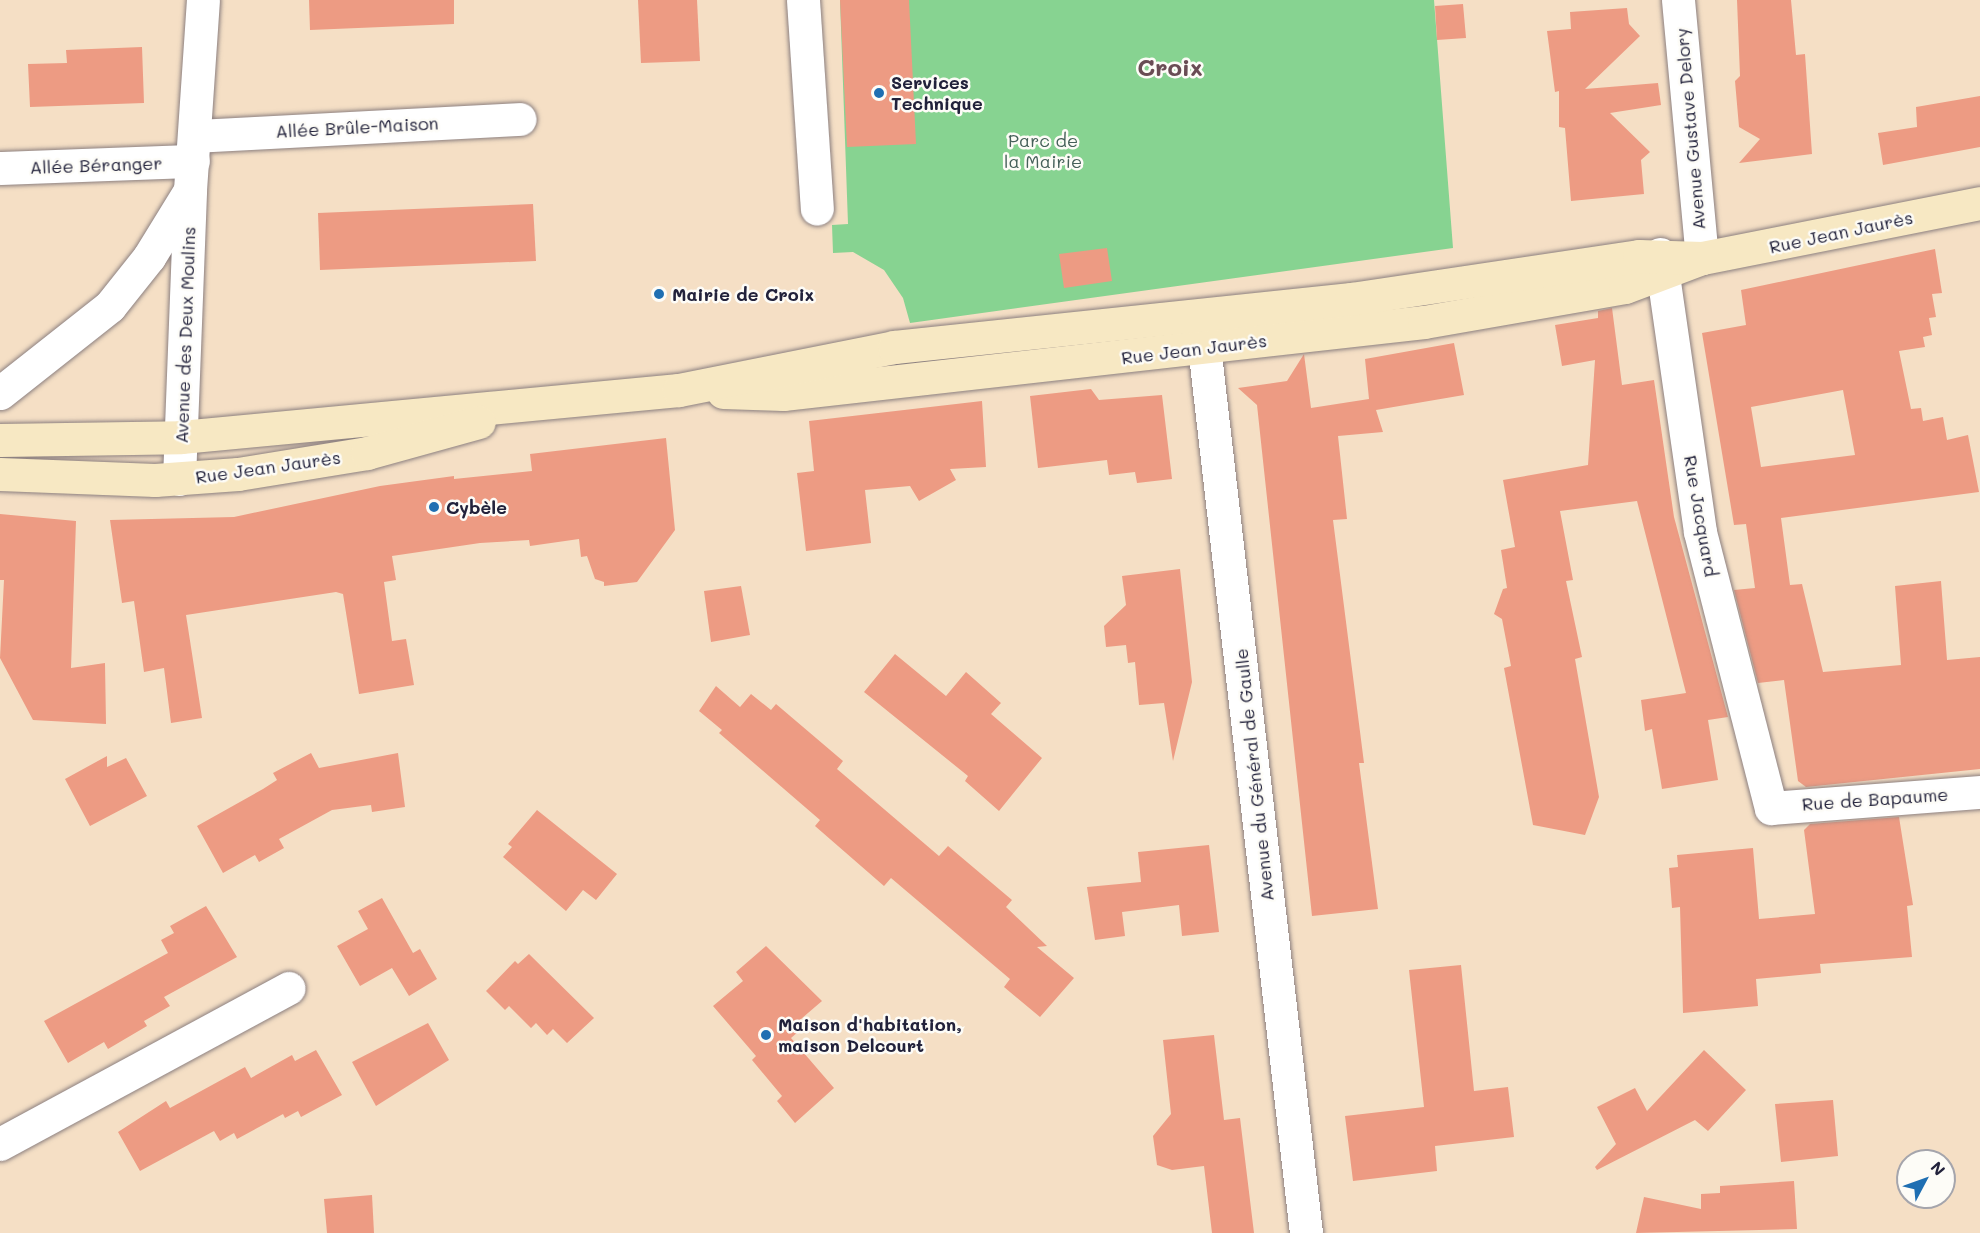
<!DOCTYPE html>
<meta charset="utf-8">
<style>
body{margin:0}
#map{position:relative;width:1980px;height:1233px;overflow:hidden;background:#f5dfc5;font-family:Mali,sans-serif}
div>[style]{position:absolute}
.green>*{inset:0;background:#87d391}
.building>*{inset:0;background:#ed9b83}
.roads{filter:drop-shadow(0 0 2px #8c8080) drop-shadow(0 0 2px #8c8080)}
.minor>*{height:33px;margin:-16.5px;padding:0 16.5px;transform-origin:16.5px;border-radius:16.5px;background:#fff}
.tertiary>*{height:33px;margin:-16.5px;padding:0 16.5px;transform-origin:16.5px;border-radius:16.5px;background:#fff}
.secondary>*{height:33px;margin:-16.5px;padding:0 16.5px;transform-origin:16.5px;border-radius:16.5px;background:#f7e8c3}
.dots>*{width:16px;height:16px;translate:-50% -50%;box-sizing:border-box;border:3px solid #fdfcf7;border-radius:50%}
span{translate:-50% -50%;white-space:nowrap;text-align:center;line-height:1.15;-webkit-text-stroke:5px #fdfcf7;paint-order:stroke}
.poi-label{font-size:18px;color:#22223b;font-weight:700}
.left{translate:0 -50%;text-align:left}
.street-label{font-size:18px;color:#22223b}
.park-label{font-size:18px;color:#456059}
.district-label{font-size:24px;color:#694c54;font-weight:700}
.north{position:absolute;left:1896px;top:1149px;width:60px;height:60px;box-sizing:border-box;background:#fdfcf7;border:2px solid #a5a5ac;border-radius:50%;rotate:49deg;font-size:16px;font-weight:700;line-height:24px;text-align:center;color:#22223b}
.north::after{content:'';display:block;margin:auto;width:21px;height:27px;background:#1f6fb2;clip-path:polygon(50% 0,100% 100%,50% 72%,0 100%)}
</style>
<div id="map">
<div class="green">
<i style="clip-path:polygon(840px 0,1434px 0,1453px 248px,910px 323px,903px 298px,884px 270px,853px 252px,833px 253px,832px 225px,848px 224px)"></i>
</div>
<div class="building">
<i style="clip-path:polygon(309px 0,454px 0,454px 24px,310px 30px)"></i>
<i style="clip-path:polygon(638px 0,697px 0,700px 61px,641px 63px)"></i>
<i style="clip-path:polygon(840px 0,909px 0,916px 144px,847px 147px)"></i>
<i style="clip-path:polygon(1737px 0,1791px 0,1796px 55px,1805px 54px,1812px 154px,1739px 163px,1760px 139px,1739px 127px,1735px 81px,1740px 76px)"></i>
<i style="clip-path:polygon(1463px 4px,1466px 38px,1437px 40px,1435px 6px)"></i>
<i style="clip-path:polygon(1627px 8px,1629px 24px,1640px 36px,1585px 89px,1658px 83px,1661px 105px,1610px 113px,1650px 152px,1641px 160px,1644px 194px,1571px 201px,1565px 128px,1559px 127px,1559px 91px,1555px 92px,1547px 31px,1571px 29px,1570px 12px)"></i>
<i style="clip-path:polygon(142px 47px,144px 103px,30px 107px,28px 64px,67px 63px,66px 50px)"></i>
<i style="clip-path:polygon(1980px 96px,1980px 147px,1883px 165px,1878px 133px,1917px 127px,1916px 107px)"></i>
<i style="clip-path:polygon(533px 204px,536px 261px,320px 270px,318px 213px)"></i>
<i style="clip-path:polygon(1107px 248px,1112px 281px,1064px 288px,1059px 254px)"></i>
<i style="clip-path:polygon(evenodd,1935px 249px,1942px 293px,1932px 294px,1936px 317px,1929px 318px,1932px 335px,1923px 337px,1925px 347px,1899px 351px,1911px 409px,1921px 408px,1923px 421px,1943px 417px,1947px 440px,1968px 435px,1979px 492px,1781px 518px,1790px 585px,1802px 584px,1823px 672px,1901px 665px,1895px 586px,1941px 581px,1947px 660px,1980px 657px,1980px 769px,1806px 787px,1798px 781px,1784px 680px,1758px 683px,1734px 590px,1755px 588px,1746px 524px,1734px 525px,1702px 333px,1746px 325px,1741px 290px,1935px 249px,1843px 390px,1855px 455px,1761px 467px,1751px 407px,1843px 390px)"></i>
<i style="clip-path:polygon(1612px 308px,1622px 385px,1654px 380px,1674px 517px,1728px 717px,1708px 720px,1718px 780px,1662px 789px,1652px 729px,1645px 731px,1641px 700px,1686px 693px,1637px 501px,1560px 511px,1573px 580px,1566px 581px,1582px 657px,1575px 659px,1599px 797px,1585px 835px,1533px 825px,1504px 668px,1511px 666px,1502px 619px,1494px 614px,1503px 589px,1507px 588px,1501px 550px,1515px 547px,1503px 480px,1588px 465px,1595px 360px,1562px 366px,1555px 325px,1598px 318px,1598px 311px)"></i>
<i style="clip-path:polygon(1454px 343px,1464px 395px,1376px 410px,1383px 432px,1338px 436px,1347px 519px,1333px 520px,1364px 763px,1359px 763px,1378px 909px,1312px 916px,1257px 405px,1238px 388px,1287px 381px,1304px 354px,1311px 408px,1369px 399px,1365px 359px)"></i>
<i style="clip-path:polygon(1091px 389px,1099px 400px,1162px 395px,1172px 479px,1137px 483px,1135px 472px,1109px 475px,1107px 460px,1038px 468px,1030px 396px)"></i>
<i style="clip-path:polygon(982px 401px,986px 467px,950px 469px,956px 480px,919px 501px,910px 486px,865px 490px,871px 543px,806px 551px,797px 473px,814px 471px,809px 421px)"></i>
<i style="clip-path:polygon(666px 438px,675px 530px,637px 582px,604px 586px,604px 582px,595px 579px,587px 556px,581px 557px,579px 539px,530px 546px,529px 540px,480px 543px,392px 556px,396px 580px,384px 582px,392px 641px,406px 639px,414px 685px,359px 694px,343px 594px,336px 592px,186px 615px,202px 718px,171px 723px,164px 668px,144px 672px,134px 601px,122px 603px,110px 520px,234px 517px,380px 486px,454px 476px,454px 479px,532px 471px,530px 454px)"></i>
<i style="clip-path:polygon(0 514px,76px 521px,71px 668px,105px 663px,106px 724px,33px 720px,0 658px,4px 580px,0 580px)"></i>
<i style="clip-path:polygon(1180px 569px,1192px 682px,1173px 761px,1164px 703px,1139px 705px,1135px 662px,1128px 663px,1126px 645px,1106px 647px,1104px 626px,1126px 605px,1122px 576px)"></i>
<i style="clip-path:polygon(741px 586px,750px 635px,711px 642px,704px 591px)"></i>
<i style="clip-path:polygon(895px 654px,946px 696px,966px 672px,1001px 703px,991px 714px,1042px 758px,999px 811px,965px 781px,968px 776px,864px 692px)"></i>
<i style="clip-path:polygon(716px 686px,740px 707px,751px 694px,771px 710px,776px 704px,843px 761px,837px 769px,939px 856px,948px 846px,1012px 900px,1006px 907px,1047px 946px,1037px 947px,1074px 978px,1040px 1017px,1004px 987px,1010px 979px,891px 878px,884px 886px,815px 826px,820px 820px,719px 733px,722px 730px,699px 711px)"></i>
<i style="clip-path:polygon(311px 753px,319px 768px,398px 753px,405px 807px,372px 812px,371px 805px,332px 810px,279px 839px,284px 848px,259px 862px,255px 855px,223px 873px,197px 826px,263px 789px,277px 780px,273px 773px)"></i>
<i style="clip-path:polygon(107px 756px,107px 767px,126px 758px,147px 796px,90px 826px,65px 779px)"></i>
<i style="clip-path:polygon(537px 810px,617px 874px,596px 900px,583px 890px,566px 911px,503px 857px,512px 847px,508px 844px)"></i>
<i style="clip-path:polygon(1899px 817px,1913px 905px,1907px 906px,1912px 957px,1820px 964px,1821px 973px,1756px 979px,1758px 1006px,1683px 1013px,1680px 907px,1672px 908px,1669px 868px,1678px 867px,1677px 855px,1753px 848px,1759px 919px,1815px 914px,1804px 830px,1810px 824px)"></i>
<i style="clip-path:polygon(1209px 845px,1219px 932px,1182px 936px,1179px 905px,1122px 912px,1125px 936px,1095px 940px,1087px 887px,1141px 882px,1138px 852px)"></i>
<i style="clip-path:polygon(382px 898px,413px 953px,420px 949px,437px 979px,409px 996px,392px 968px,360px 986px,337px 946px,368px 929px,358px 911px)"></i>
<i style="clip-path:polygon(206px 906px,237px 957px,164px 997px,170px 1006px,144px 1021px,147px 1026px,108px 1049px,104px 1042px,68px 1063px,44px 1021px,168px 953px,161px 940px,174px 933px,170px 926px)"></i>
<i style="clip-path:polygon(766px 946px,822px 1001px,794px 1025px,799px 1031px,791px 1038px,834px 1088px,795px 1123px,777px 1101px,782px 1096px,752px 1060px,756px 1056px,713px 1006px,743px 981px,736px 972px)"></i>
<i style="clip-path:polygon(529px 954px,594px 1018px,567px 1043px,553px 1029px,547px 1035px,536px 1023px,531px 1028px,509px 1006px,505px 1010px,486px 991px,515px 961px,518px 964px)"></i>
<i style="clip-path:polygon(1461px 965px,1474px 1091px,1508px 1087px,1514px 1137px,1435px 1146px,1437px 1171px,1353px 1181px,1345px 1116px,1424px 1107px,1409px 970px)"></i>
<i style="clip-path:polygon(428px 1023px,449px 1060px,376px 1106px,352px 1062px)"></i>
<i style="clip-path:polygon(1214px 1035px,1224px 1120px,1240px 1118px,1254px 1233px,1212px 1233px,1204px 1166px,1172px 1170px,1157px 1165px,1153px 1136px,1171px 1114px,1163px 1040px)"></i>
<i style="clip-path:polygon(316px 1050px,342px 1095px,301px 1117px,298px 1111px,285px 1118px,283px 1114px,237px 1139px,234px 1133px,220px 1141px,214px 1131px,140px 1171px,118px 1132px,166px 1101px,170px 1108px,245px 1067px,251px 1078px,292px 1055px,295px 1061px)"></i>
<i style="clip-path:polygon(1704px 1050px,1746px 1090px,1708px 1131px,1695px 1120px,1597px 1170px,1595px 1167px,1616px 1144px,1597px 1107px,1635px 1088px,1647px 1111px)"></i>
<i style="clip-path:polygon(1833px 1100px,1838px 1156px,1781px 1162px,1775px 1104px)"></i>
<i style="clip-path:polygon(1794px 1181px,1797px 1229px,1636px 1233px,1644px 1197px,1701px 1209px,1701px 1194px,1720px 1193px,1720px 1186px)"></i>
<i style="clip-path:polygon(372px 1195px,374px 1233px,327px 1233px,324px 1199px)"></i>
</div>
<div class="roads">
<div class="minor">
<i style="left:803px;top:0;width:209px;rotate:86.2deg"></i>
<i style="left:1678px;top:0;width:259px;rotate:84.7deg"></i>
<i style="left:195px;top:136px;width:325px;rotate:-3deg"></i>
<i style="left:0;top:168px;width:193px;rotate:-2.1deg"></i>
<i style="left:1660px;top:254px;width:281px;rotate:81.8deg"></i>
<i style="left:1700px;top:532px;width:285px;rotate:75.6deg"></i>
<i style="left:1771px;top:808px;width:210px;rotate:-4.4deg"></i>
<i style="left:0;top:393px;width:140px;rotate:-38.3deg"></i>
<i style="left:110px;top:306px;width:63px;rotate:-51.5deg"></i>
<i style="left:149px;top:257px;width:76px;rotate:-58.4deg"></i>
<i style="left:179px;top:479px;width:289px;rotate:-87.8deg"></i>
<i style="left:190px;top:190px;width:190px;rotate:-86.1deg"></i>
<i style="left:0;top:1144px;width:328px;rotate:-28.4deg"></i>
</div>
<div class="tertiary">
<i style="left:1201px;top:320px;width:919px;rotate:83.44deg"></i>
</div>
<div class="secondary">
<i style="left:723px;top:392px;width:60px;rotate:1.9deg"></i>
<i style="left:783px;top:394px;width:645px;rotate:-6.41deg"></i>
<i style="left:1424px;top:322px;width:204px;rotate:-9.9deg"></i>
<i style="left:1625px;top:287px;width:82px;rotate:-20.6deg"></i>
<i style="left:1702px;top:258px;width:283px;rotate:-11.2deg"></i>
<i style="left:0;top:440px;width:181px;rotate:-0.9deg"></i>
<i style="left:181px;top:437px;width:500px;rotate:-5.39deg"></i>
<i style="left:679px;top:390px;width:219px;rotate:-11.3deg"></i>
<i style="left:894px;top:347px;width:460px;rotate:-6deg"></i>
<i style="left:1351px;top:299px;width:291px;rotate:-8.5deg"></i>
<i style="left:1639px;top:256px;width:63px;rotate:1.8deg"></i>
<i style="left:0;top:474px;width:155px;rotate:2.2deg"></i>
<i style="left:155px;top:480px;width:83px;rotate:-4.1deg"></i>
<i style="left:238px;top:474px;width:131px;rotate:-9.2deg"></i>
<i style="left:367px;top:453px;width:116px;rotate:-15.5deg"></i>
</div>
</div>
<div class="dots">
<i style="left:879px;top:93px;background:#1f6fb2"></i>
<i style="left:659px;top:294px;background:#1f6fb2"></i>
<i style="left:434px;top:507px;background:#1f6fb2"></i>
<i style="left:766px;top:1035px;background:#1f6fb2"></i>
</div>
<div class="poi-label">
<span class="left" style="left:891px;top:93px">Services<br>Technique</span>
<span class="left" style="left:672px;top:294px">Mairie de Croix</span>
<span class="left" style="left:446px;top:507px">Cybèle</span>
<span class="left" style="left:778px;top:1035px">Maison d'habitation,<br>maison Delcourt</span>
</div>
<div class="street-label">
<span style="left:357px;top:127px;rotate:-3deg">Allée Brûle-Maison</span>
<span style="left:1690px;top:129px;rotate:-95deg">Avenue Gustave Delory</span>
<span style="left:96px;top:165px;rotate:-2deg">Allée Béranger</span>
<span style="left:1841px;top:232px;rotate:-12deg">Rue Jean Jaurès</span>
<span style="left:185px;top:335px;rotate:-88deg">Avenue des Deux Moulins</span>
<span style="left:1194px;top:349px;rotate:-7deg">Rue Jean Jaurès</span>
<span style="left:268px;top:467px;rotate:-8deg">Rue Jean Jaurès</span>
<span style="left:1701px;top:516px;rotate:80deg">Rue Jacquard</span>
<span style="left:1254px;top:775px;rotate:-96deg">Avenue du Général de Gaulle</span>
<span style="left:1875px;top:799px;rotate:-4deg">Rue de Bapaume</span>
</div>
<div class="park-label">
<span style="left:1043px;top:151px">Parc de<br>la Mairie</span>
</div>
<div class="district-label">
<span style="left:1170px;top:67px">Croix</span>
</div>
<div class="north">N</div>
</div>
